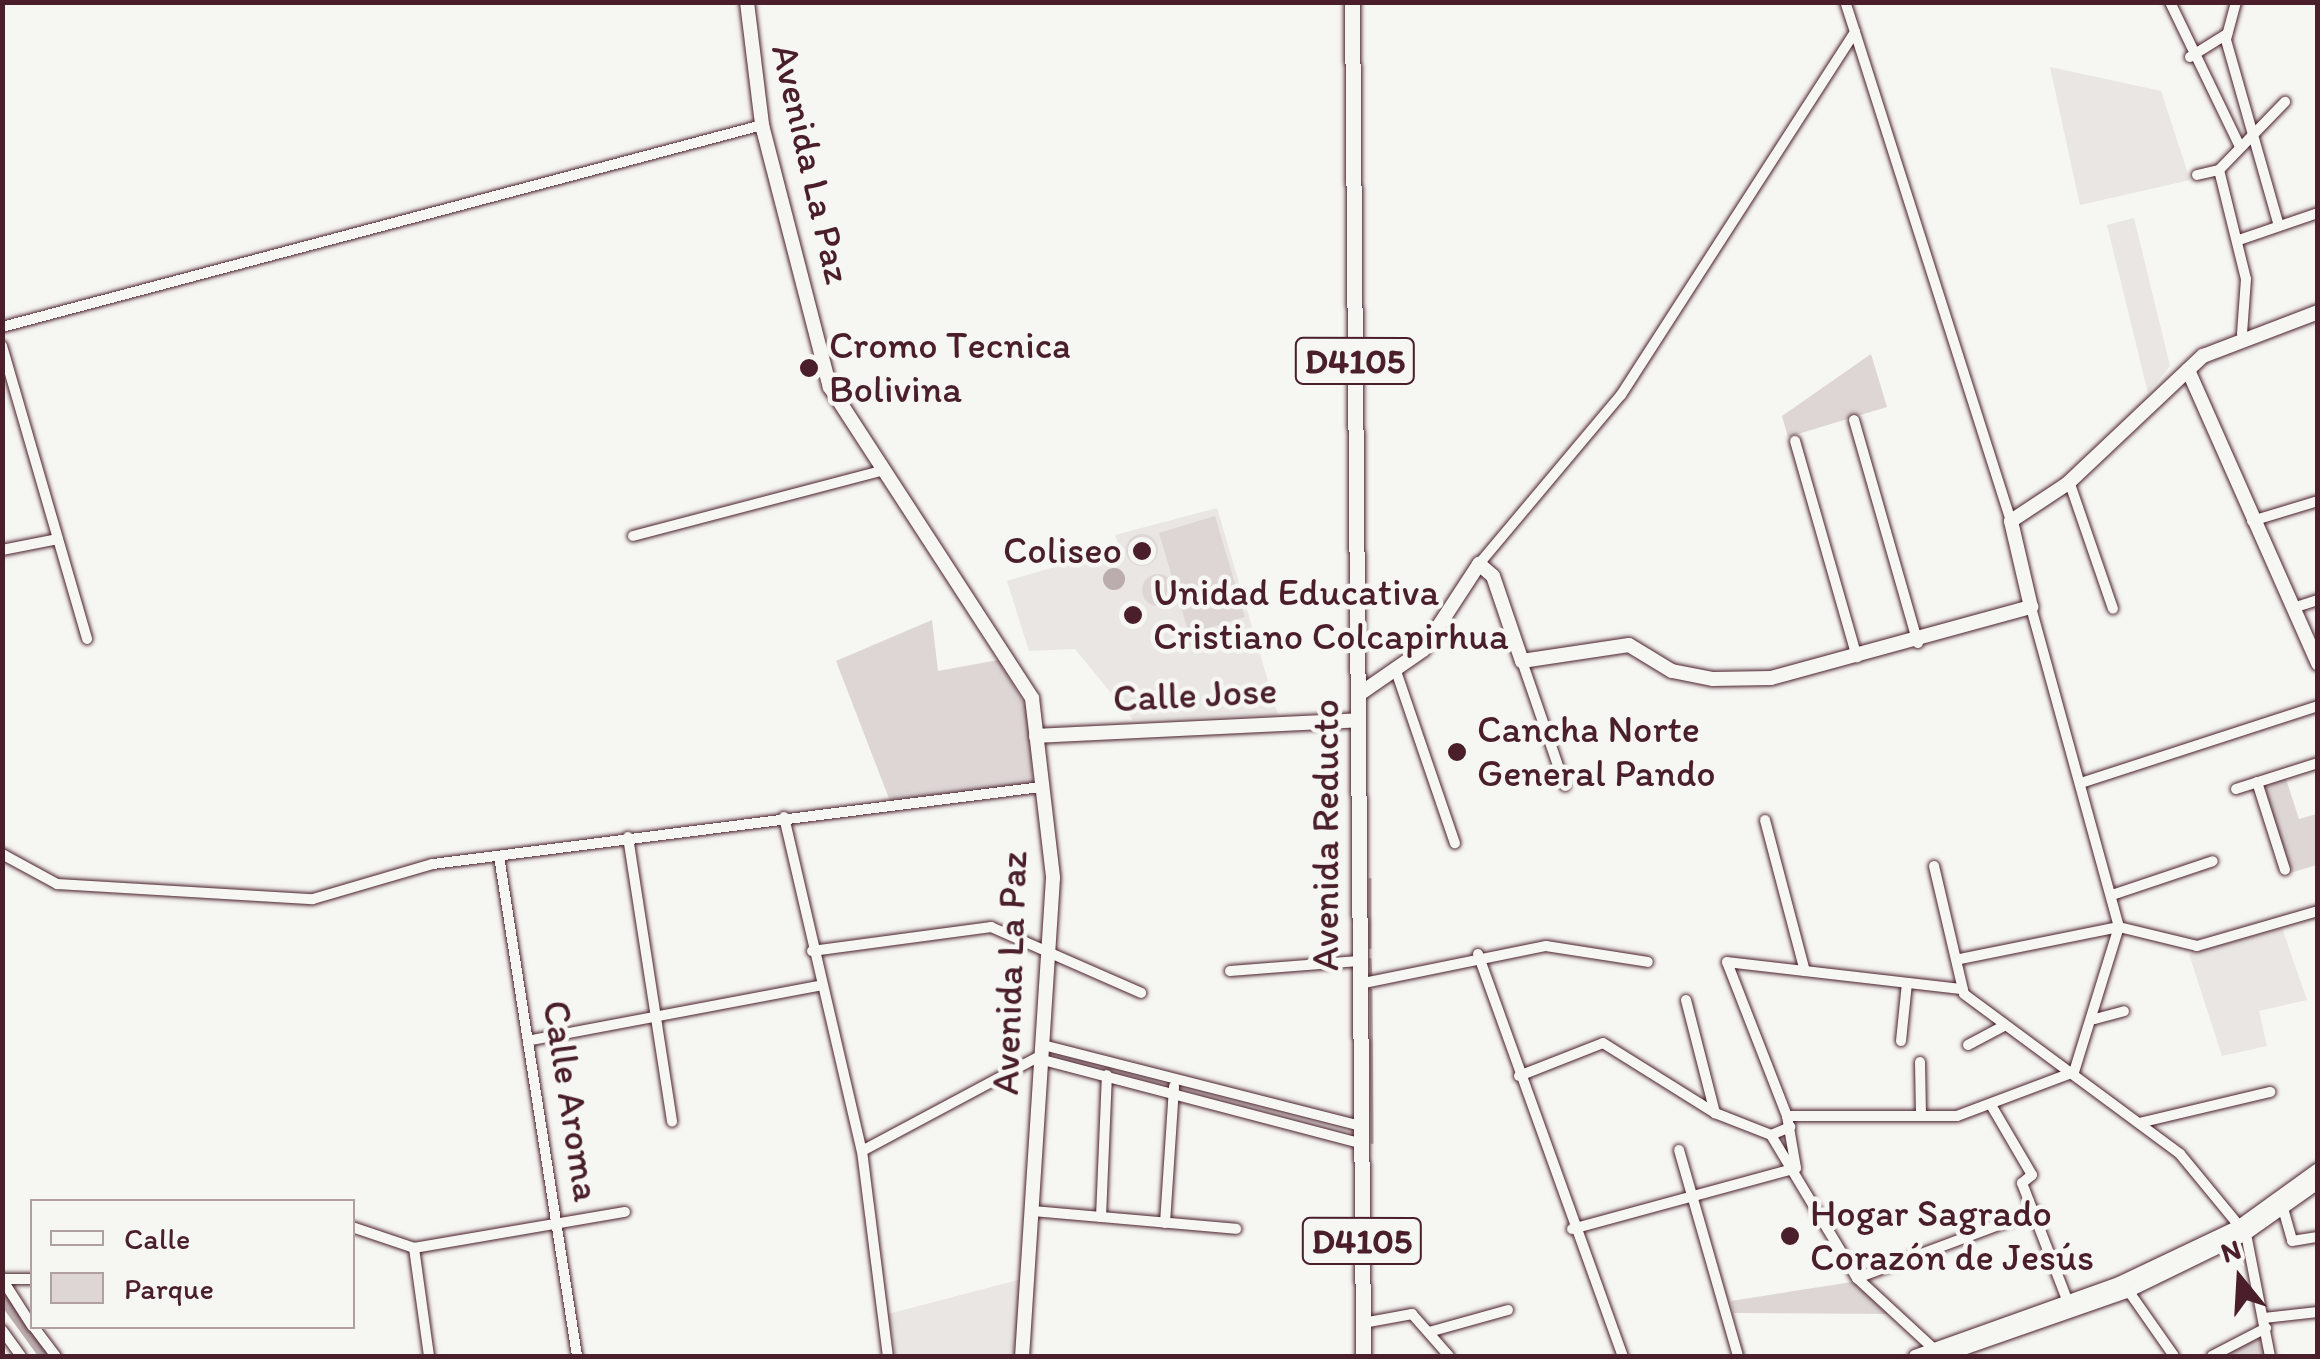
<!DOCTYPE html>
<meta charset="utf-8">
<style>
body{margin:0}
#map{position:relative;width:2320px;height:1359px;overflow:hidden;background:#f6f6f2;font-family:Itim,sans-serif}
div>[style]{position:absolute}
.built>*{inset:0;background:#e9e6e3}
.green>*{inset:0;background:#ddd6d5}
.round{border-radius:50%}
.water>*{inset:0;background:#bbadae}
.stream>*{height:2.5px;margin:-1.25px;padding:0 1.25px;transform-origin:1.25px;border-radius:1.25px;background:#bbadae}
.river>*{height:15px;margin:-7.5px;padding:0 7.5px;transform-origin:7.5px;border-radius:7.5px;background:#bbadae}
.roads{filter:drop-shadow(0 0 2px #4a1f2b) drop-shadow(0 0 2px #4a1f2b)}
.minor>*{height:10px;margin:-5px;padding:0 5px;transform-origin:5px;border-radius:5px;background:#f6f6f2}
.tertiary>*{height:12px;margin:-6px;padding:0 6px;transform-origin:6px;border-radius:6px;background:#f6f6f2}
.secondary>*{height:14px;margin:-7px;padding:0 7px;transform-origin:7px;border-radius:7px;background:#f6f6f2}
.primary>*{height:15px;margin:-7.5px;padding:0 7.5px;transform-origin:7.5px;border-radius:7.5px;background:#f6f6f2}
.dots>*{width:28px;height:28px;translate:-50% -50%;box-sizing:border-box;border:5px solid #f6f6f2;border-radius:50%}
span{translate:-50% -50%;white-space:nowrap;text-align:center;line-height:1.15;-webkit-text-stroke:9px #f6f6f2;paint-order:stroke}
.shield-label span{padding:2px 8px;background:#f6f6f2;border:2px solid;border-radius:8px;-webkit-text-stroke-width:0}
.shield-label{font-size:35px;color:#4a1f2b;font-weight:700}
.street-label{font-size:38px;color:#4a1f2b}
.poi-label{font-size:38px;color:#4a1f2b}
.left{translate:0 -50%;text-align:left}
.right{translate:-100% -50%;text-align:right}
.frame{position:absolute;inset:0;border:5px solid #4a1f2b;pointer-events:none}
.legend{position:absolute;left:30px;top:1199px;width:325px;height:130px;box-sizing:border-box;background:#f6f6f2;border:2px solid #b1a0a2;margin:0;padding:12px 18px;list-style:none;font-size:30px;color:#4a1f2b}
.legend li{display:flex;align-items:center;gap:20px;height:50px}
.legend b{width:50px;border:2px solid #b1a0a2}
.north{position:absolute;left:2190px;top:1229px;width:100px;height:100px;-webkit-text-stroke:8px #f6f6f2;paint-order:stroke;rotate:342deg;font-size:28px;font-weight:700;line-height:40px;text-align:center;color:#4a1f2b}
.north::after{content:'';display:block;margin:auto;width:35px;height:45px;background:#4a1f2b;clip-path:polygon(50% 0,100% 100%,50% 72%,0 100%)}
</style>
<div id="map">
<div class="built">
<i style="clip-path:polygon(2050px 67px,2161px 91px,2190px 180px,2080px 205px)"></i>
<i style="clip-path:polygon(2134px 218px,2170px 366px,2148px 393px,2107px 225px)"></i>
<i style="clip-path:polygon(1217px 508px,1278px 715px,1133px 720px,1075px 649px,1029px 651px,1007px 581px,1120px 548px,1115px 535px)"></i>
<i style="clip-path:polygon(2282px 928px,2307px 1000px,2259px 1011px,2267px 1046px,2222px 1056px,2189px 954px)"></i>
<i style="clip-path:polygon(1022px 1279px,1014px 1356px,896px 1356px,888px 1314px)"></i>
</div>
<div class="green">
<i style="clip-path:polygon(1871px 354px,1887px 407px,1788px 437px,1782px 416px)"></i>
<i style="clip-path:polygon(1215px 516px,1245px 617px,1189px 634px,1159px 533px)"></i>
<i class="round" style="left:1126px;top:534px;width:32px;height:32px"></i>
<i class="round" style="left:1142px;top:574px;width:32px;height:32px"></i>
<i style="clip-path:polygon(932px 620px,938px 671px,998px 660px,1027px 708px,1033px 783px,890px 801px,836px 661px)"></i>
<i style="clip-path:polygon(2286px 779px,2299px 819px,2317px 814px,2317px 865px,2290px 873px,2264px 786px)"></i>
<i style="clip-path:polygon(1852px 1282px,1890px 1314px,1734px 1313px,1731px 1301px)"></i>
<i style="clip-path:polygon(2259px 1338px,2266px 1356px,2219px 1356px)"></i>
</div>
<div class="water">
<i class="round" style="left:1103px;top:568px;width:22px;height:22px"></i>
</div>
<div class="stream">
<i style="left:1370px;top:879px;width:68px;rotate:90deg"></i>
<i style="left:1370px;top:959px;width:18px;rotate:87deg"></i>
<i style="left:1371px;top:990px;width:152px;rotate:89.6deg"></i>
</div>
<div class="river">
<i style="left:2px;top:1294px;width:77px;rotate:54deg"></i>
</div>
<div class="roads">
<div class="minor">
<i style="left:2170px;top:2px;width:159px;rotate:64.2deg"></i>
<i style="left:2236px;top:2px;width:39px;rotate:105deg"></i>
<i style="left:2226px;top:40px;width:193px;rotate:74.1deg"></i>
<i style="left:1855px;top:32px;width:513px;rotate:72.31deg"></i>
<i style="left:2190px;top:57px;width:44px;rotate:-31.9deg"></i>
<i style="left:2219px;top:170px;width:112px;rotate:76.1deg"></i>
<i style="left:2246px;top:279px;width:55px;rotate:94.2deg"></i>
<i style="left:2197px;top:175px;width:23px;rotate:-13deg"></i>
<i style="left:2219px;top:170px;width:95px;rotate:-45.9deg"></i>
<i style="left:2239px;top:240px;width:83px;rotate:-18.9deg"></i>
<i style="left:2px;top:327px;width:786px;rotate:-14.88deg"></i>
<i style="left:2px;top:346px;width:305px;rotate:73.8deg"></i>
<i style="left:1854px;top:420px;width:232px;rotate:74deg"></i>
<i style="left:1795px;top:441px;width:225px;rotate:74deg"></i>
<i style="left:2069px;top:481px;width:135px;rotate:71deg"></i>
<i style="left:2252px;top:521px;width:69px;rotate:-16.9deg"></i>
<i style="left:633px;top:536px;width:260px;rotate:-14.7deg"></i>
<i style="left:2px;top:550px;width:57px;rotate:-11.1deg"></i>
<i style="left:1479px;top:564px;width:221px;rotate:-50deg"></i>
<i style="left:1621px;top:395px;width:432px;rotate:-57.2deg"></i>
<i style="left:1855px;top:32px;width:32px;rotate:-108deg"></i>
<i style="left:2293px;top:608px;width:26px;rotate:-18deg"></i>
<i style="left:1522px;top:661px;width:132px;rotate:71deg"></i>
<i style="left:1397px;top:674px;width:179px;rotate:71.1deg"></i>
<i style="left:2084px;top:782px;width:246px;rotate:-18deg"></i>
<i style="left:2257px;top:782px;width:92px;rotate:72.3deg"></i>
<i style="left:2236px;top:789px;width:86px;rotate:-17.6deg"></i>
<i style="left:784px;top:817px;width:343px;rotate:76.9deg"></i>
<i style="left:862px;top:1151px;width:207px;rotate:82.8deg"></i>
<i style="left:1765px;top:820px;width:156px;rotate:75.2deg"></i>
<i style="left:628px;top:837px;width:288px;rotate:81.2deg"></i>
<i style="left:2px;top:854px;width:63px;rotate:28.6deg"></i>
<i style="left:57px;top:884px;width:256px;rotate:3.4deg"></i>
<i style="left:313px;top:899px;width:125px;rotate:-16.3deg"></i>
<i style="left:433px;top:864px;width:613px;rotate:-7.22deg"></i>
<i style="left:499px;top:856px;width:506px;rotate:81.13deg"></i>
<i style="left:1934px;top:866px;width:131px;rotate:76.8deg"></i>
<i style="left:1964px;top:994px;width:269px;rotate:36.5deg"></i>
<i style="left:2180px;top:1154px;width:104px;rotate:50.5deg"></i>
<i style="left:2246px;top:1234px;width:124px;rotate:78.9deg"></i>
<i style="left:2115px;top:894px;width:103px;rotate:-18.6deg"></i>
<i style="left:812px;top:951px;width:181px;rotate:-7.6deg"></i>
<i style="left:991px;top:927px;width:164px;rotate:23.7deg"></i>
<i style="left:1478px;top:954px;width:427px;rotate:70.2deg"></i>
<i style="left:1960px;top:959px;width:162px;rotate:-11.4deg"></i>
<i style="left:2119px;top:927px;width:80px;rotate:13.7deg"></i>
<i style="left:2197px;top:946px;width:126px;rotate:-16.1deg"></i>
<i style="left:1230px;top:971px;width:129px;rotate:-4.4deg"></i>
<i style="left:1359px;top:984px;width:191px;rotate:-11.5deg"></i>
<i style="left:1546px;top:946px;width:103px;rotate:8.9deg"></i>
<i style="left:1686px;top:1000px;width:117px;rotate:75.6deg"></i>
<i style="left:2095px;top:1019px;width:30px;rotate:-15deg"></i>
<i style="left:532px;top:1040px;width:292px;rotate:-10.7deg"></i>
<i style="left:1901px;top:1041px;width:58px;rotate:-84.1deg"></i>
<i style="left:1043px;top:1045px;width:327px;rotate:14.3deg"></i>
<i style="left:1968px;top:1045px;width:40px;rotate:-28deg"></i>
<i style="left:1043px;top:1060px;width:328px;rotate:14.7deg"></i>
<i style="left:1920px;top:1062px;width:50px;rotate:88.9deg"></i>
<i style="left:1519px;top:1076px;width:90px;rotate:-21.4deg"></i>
<i style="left:1603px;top:1043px;width:132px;rotate:32deg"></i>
<i style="left:1715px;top:1113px;width:60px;rotate:21.4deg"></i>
<i style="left:1771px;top:1135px;width:21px;rotate:-23deg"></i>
<i style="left:1991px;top:1105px;width:81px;rotate:59.6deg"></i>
<i style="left:2032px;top:1175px;width:13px;rotate:141deg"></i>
<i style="left:2022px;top:1183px;width:131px;rotate:68.9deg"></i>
<i style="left:1787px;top:1116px;width:170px"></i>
<i style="left:1957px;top:1116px;width:125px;rotate:-20.6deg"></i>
<i style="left:2074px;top:1072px;width:152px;rotate:-72.8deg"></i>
<i style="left:2119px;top:927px;width:332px;rotate:-105.4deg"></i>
<i style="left:2139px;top:1123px;width:135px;rotate:-13.3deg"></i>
<i style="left:1771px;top:1135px;width:167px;rotate:59deg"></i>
<i style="left:1857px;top:1278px;width:108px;rotate:42.7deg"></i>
<i style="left:1679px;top:1150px;width:214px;rotate:74deg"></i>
<i style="left:862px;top:1151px;width:204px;rotate:-28.1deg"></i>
<i style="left:2282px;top:1205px;width:37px;rotate:74deg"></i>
<i style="left:2292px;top:1241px;width:26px;rotate:-9deg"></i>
<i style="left:1032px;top:1211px;width:205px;rotate:5deg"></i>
<i style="left:1101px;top:1217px;width:142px;rotate:-87.6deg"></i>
<i style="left:1165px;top:1223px;width:137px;rotate:-86.2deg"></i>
<i style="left:352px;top:1227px;width:65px;rotate:18.7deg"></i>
<i style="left:414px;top:1248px;width:214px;rotate:-9.7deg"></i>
<i style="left:1572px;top:1229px;width:232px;rotate:-15.2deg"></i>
<i style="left:1796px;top:1168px;width:53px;rotate:-99.8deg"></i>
<i style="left:1787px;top:1116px;width:165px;rotate:-111.3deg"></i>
<i style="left:1727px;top:962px;width:237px;rotate:6.6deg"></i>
<i style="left:414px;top:1248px;width:109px;rotate:82.1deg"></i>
<i style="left:1857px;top:1278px;width:191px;rotate:-20.5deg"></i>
<i style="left:2px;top:1279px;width:56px;rotate:57.4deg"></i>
<i style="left:4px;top:1279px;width:28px"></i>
<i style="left:2125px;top:1286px;width:85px;rotate:55deg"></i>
<i style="left:2264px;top:1318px;width:54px;rotate:-6.3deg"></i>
<i style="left:1363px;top:1323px;width:50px;rotate:-10.4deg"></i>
<i style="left:1412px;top:1314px;width:56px;rotate:48.6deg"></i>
<i style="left:33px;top:1326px;width:38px;rotate:53deg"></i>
<i style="left:2px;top:1330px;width:32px;rotate:54deg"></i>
<i style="left:1429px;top:1332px;width:82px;rotate:-15.6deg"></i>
<i style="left:2212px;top:1356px;width:61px;rotate:-27.4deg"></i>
</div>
<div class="tertiary">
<i style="left:1915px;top:1356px;width:217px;rotate:-19.7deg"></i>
<i style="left:2119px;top:1283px;width:133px;rotate:-25.4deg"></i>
<i style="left:2239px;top:1226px;width:97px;rotate:-35.8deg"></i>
<i style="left:1943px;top:1356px;width:195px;rotate:-19.2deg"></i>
<i style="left:2127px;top:1292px;width:132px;rotate:-26deg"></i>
<i style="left:2246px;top:1234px;width:88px;rotate:-35.3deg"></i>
</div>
<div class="secondary">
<i style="left:747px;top:2px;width:124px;rotate:83deg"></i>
<i style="left:762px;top:125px;width:271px;rotate:75.5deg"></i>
<i style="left:830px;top:387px;width:371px;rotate:57deg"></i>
<i style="left:1032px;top:698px;width:181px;rotate:83.3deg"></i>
<i style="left:1053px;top:878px;width:479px;rotate:93.7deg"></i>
<i style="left:2188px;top:370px;width:321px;rotate:66.1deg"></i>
<i style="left:1358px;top:695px;width:79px;rotate:-34.7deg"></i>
<i style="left:1423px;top:650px;width:103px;rotate:-56.9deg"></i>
<i style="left:1479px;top:564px;width:18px;rotate:41deg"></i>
<i style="left:1493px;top:576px;width:90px;rotate:71.2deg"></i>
<i style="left:1522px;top:661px;width:108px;rotate:-8.5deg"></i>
<i style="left:1629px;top:645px;width:50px;rotate:31.2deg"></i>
<i style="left:1672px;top:671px;width:42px;rotate:11deg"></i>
<i style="left:1713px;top:679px;width:58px;rotate:-1deg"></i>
<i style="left:1771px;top:678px;width:270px;rotate:-15.3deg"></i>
<i style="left:2031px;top:607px;width:88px;rotate:-103.1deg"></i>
<i style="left:2011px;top:521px;width:67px;rotate:-33.5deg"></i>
<i style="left:2067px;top:484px;width:187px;rotate:-43.3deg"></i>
<i style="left:2203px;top:356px;width:123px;rotate:-20.9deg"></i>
<i style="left:1036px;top:736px;width:322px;rotate:-2.8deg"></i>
</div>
<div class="primary">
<i style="left:1352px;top:2px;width:1354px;rotate:89.53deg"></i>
</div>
</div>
<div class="dots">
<i style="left:809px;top:368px;background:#4a1f2b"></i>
<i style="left:1142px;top:551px;background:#4a1f2b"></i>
<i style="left:1133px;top:615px;background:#4a1f2b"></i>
<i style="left:1457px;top:752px;background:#4a1f2b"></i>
<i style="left:1790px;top:1236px;background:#4a1f2b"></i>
</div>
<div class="shield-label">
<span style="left:1355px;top:361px">D4105</span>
<span style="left:1362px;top:1241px">D4105</span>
</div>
<div class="street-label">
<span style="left:811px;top:164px;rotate:77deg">Avenida La Paz</span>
<span style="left:1195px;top:695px;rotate:-3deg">Calle Jose</span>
<span style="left:1326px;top:835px;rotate:-90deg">Avenida Reducto</span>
<span style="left:1010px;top:973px;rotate:-88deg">Avenida La Paz</span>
<span style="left:571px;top:1101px;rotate:81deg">Calle Aroma</span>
</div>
<div class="poi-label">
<span class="left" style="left:829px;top:368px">Cromo Tecnica<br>Bolivina</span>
<span class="right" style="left:1122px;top:551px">Coliseo</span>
<span class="left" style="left:1153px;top:615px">Unidad Educativa<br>Cristiano Colcapirhua</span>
<span class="left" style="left:1477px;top:752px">Cancha Norte<br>General Pando</span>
<span class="left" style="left:1810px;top:1236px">Hogar Sagrado<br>Corazón de Jesús</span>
</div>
<div class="frame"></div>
<ul class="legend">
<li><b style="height:12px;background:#f6f6f2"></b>Calle</li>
<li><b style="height:28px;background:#ddd6d5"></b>Parque</li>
</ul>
<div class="north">N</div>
</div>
